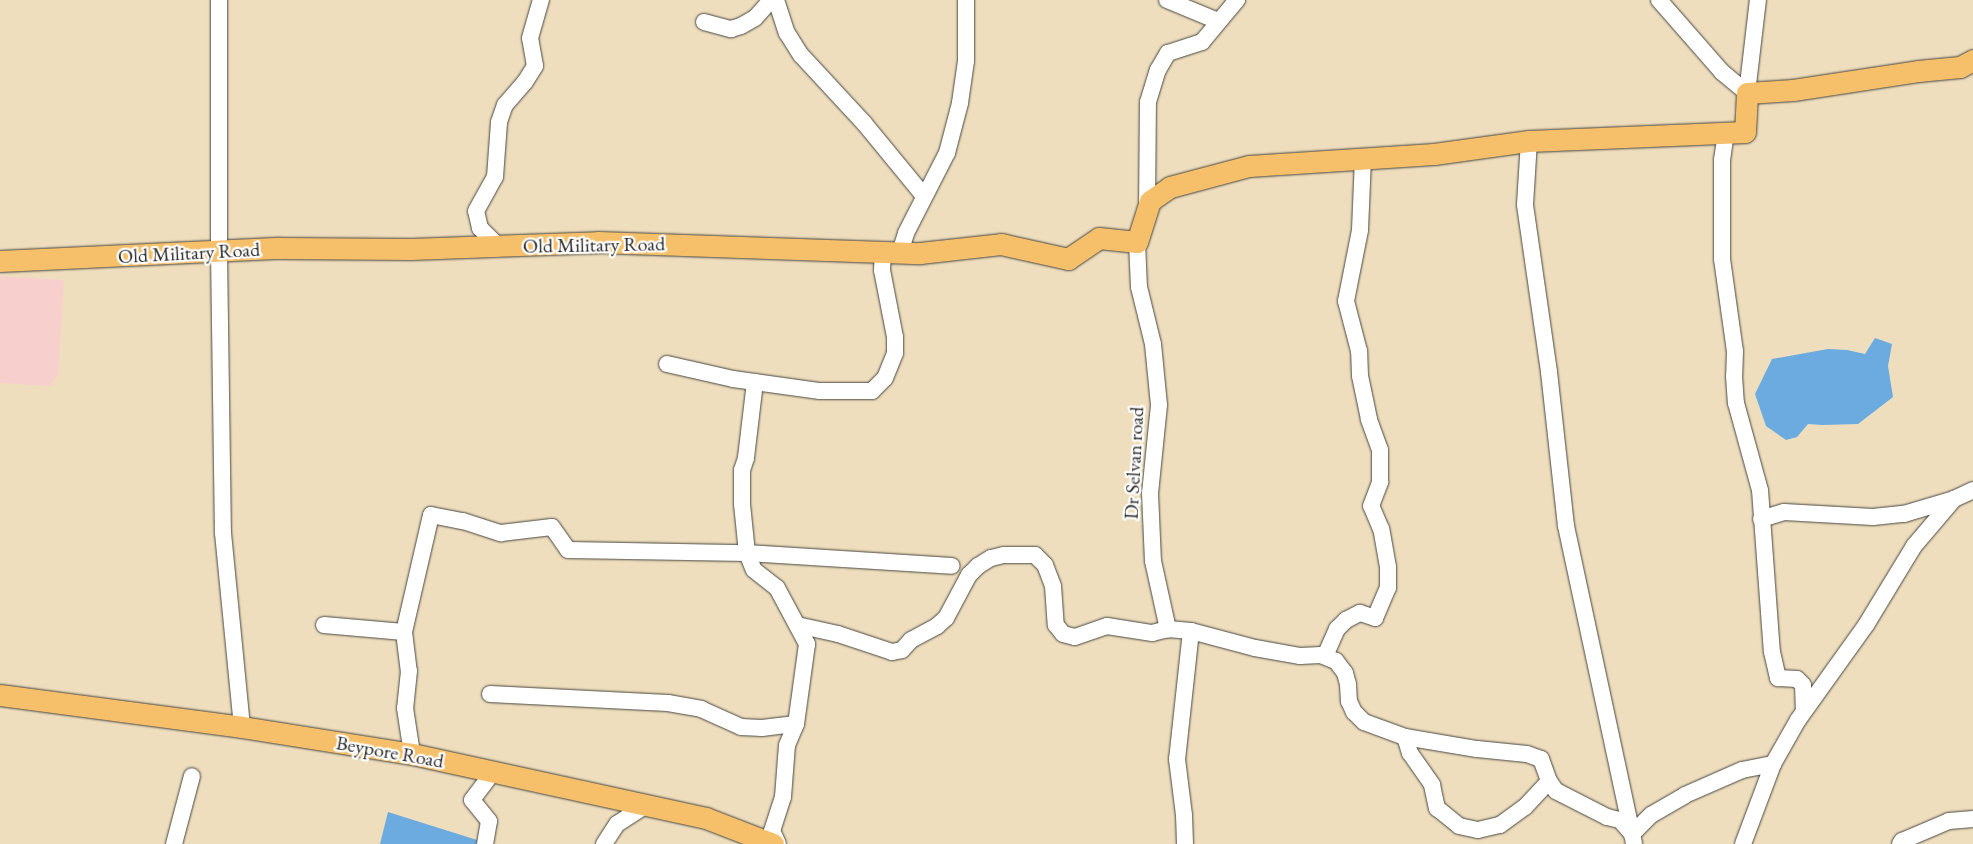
<!DOCTYPE html>
<style>
body{margin:0}
#map{position:relative;width:1973px;height:844px;overflow:hidden;background:#eedebd;font-family:"EB Garamond",serif}
div>[style]{position:absolute}
.built>*{inset:0;background:#f7d0ce}
.water>*{inset:0;background:#6babdf}
.roads{filter:drop-shadow(0 0 1px #484641) drop-shadow(0 0 1px #484641)}
.minor>*{height:16px;margin:-8px;padding:0 8px;transform-origin:8px;border-radius:8px;background:#fff}
.major>*{height:21px;margin:-10.5px;padding:0 10.5px;transform-origin:10.5px;border-radius:10.5px;background:#f6c06b}
span{translate:-50% -50%;white-space:nowrap;text-align:center;line-height:1.15;-webkit-text-stroke:4.5px #fff;paint-order:stroke}
.street-label{font-size:20px;color:#2b2b2b}
</style>
<div id="map">
<div class="built">
<i style="clip-path:polygon(0 276px,64px 280px,58px 375px,50px 386px,0 383px)"></i>
</div>
<div class="water">
<i style="clip-path:polygon(1875px 338px,1892px 344px,1888px 366px,1893px 397px,1858px 424px,1822px 425px,1808px 424px,1797px 437px,1786px 440px,1766px 426px,1755px 394px,1772px 359px,1828px 349px,1847px 350px,1865px 354px)"></i>
<i style="clip-path:polygon(388px 812px,477px 840px,476px 844px,380px 844px)"></i>
</div>
<div class="roads">
<div class="minor">
<i style="left:219px;top:0;width:252px;rotate:90deg"></i>
<i style="left:219px;top:252px;width:281px;rotate:89.2deg"></i>
<i style="left:223px;top:533px;width:195px;rotate:84.4deg"></i>
<i style="left:776px;top:0;width:35px;rotate:72deg"></i>
<i style="left:787px;top:33px;width:26px;rotate:58deg"></i>
<i style="left:801px;top:55px;width:93px;rotate:47.2deg"></i>
<i style="left:864px;top:123px;width:94px;rotate:50.6deg"></i>
<i style="left:1167px;top:0;width:55px;rotate:22.4deg"></i>
<i style="left:1659px;top:0;width:96px;rotate:48.8deg"></i>
<i style="left:1722px;top:72px;width:33px;rotate:40deg"></i>
<i style="left:704px;top:22px;width:28px;rotate:15deg"></i>
<i style="left:731px;top:29px;width:10px;rotate:-17deg"></i>
<i style="left:741px;top:26px;width:16px;rotate:-30deg"></i>
<i style="left:755px;top:18px;width:24px;rotate:-48deg"></i>
<i style="left:1747px;top:93px;width:94px;rotate:-83.3deg"></i>
<i style="left:1726px;top:132px;width:28px;rotate:98deg"></i>
<i style="left:1722px;top:160px;width:99px;rotate:90deg"></i>
<i style="left:1722px;top:259px;width:93px;rotate:82deg"></i>
<i style="left:1735px;top:351px;width:25px;rotate:92deg"></i>
<i style="left:1734px;top:376px;width:27px;rotate:86deg"></i>
<i style="left:1736px;top:403px;width:90px;rotate:74.6deg"></i>
<i style="left:1760px;top:490px;width:162px;rotate:85.8deg"></i>
<i style="left:1772px;top:652px;width:27px;rotate:77deg"></i>
<i style="left:1778px;top:678px;width:19px;rotate:3deg"></i>
<i style="left:1797px;top:679px;width:8px;rotate:45deg"></i>
<i style="left:1803px;top:685px;width:26px;rotate:88deg"></i>
<i style="left:1529px;top:141px;width:64px;rotate:93.6deg"></i>
<i style="left:1525px;top:205px;width:169px;rotate:81.8deg"></i>
<i style="left:1549px;top:372px;width:155px;rotate:83.7deg"></i>
<i style="left:1566px;top:526px;width:325px;rotate:77.9deg"></i>
<i style="left:1147px;top:210px;width:108px;rotate:-89.5deg"></i>
<i style="left:1148px;top:102px;width:34px;rotate:-73deg"></i>
<i style="left:1158px;top:70px;width:20px;rotate:-60deg"></i>
<i style="left:1168px;top:53px;width:36px;rotate:-18deg"></i>
<i style="left:1202px;top:42px;width:55px;rotate:-50.2deg"></i>
<i style="left:1137px;top:242px;width:45px;rotate:87.5deg"></i>
<i style="left:1139px;top:287px;width:59px;rotate:76.2deg"></i>
<i style="left:1153px;top:344px;width:61px;rotate:84.4deg"></i>
<i style="left:1159px;top:405px;width:88px;rotate:95.8deg"></i>
<i style="left:1150px;top:493px;width:68px;rotate:87.5deg"></i>
<i style="left:1153px;top:561px;width:70px;rotate:77.6deg"></i>
<i style="left:1168px;top:629px;width:23px;rotate:5deg"></i>
<i style="left:1191px;top:631px;width:129px;rotate:96.2deg"></i>
<i style="left:1177px;top:759px;width:56px;rotate:82.9deg"></i>
<i style="left:1184px;top:815px;width:29px;rotate:88deg"></i>
<i style="left:499px;top:247px;width:27px;rotate:-135deg"></i>
<i style="left:480px;top:228px;width:17px;rotate:-103deg"></i>
<i style="left:476px;top:211px;width:39px;rotate:-61deg"></i>
<i style="left:495px;top:177px;width:55px;rotate:-85.8deg"></i>
<i style="left:499px;top:122px;width:18px;rotate:-71deg"></i>
<i style="left:505px;top:105px;width:30px;rotate:-49deg"></i>
<i style="left:525px;top:82px;width:19px;rotate:-58deg"></i>
<i style="left:535px;top:66px;width:28px;rotate:-100deg"></i>
<i style="left:530px;top:38px;width:40px;rotate:-74deg"></i>
<i style="left:900px;top:252px;width:20px;rotate:-72deg"></i>
<i style="left:906px;top:233px;width:90px;rotate:-62.9deg"></i>
<i style="left:947px;top:153px;width:52px;rotate:-75.4deg"></i>
<i style="left:960px;top:103px;width:42px;rotate:-81.9deg"></i>
<i style="left:966px;top:61px;width:61px;rotate:-90deg"></i>
<i style="left:667px;top:364px;width:68px;rotate:12.8deg"></i>
<i style="left:733px;top:379px;width:88px;rotate:7.9deg"></i>
<i style="left:820px;top:391px;width:52px"></i>
<i style="left:872px;top:391px;width:18px;rotate:-45deg"></i>
<i style="left:885px;top:378px;width:27px;rotate:-68deg"></i>
<i style="left:895px;top:353px;width:16px;rotate:-90deg"></i>
<i style="left:895px;top:337px;width:68px;rotate:-101deg"></i>
<i style="left:882px;top:270px;width:18px;rotate:-87deg"></i>
<i style="left:755px;top:382px;width:77px;rotate:96.8deg"></i>
<i style="left:746px;top:458px;width:13px;rotate:108deg"></i>
<i style="left:742px;top:470px;width:34px;rotate:90deg"></i>
<i style="left:742px;top:504px;width:49px;rotate:84.2deg"></i>
<i style="left:747px;top:553px;width:18px;rotate:68deg"></i>
<i style="left:754px;top:570px;width:29px;rotate:38deg"></i>
<i style="left:777px;top:588px;width:64px;rotate:61.8deg"></i>
<i style="left:807px;top:644px;width:81px;rotate:97.8deg"></i>
<i style="left:796px;top:724px;width:23px;rotate:113deg"></i>
<i style="left:787px;top:745px;width:52px;rotate:94.4deg"></i>
<i style="left:783px;top:797px;width:36px;rotate:108deg"></i>
<i style="left:772px;top:831px;width:14px;rotate:65deg"></i>
<i style="left:1761px;top:519px;width:24px;rotate:-17deg"></i>
<i style="left:1784px;top:512px;width:89px;rotate:3.2deg"></i>
<i style="left:1873px;top:517px;width:31px;rotate:-6deg"></i>
<i style="left:1904px;top:514px;width:52px;rotate:-16.7deg"></i>
<i style="left:324px;top:625px;width:80px;rotate:5deg"></i>
<i style="left:404px;top:632px;width:39px;rotate:83deg"></i>
<i style="left:409px;top:671px;width:37px;rotate:96deg"></i>
<i style="left:405px;top:708px;width:47px;rotate:81.3deg"></i>
<i style="left:797px;top:625px;width:42px;rotate:12.4deg"></i>
<i style="left:838px;top:634px;width:57px;rotate:18.4deg"></i>
<i style="left:892px;top:652px;width:10px;rotate:-11deg"></i>
<i style="left:902px;top:650px;width:13px;rotate:-48deg"></i>
<i style="left:911px;top:640px;width:30px;rotate:-28deg"></i>
<i style="left:937px;top:626px;width:12px;rotate:-42deg"></i>
<i style="left:946px;top:618px;width:49px;rotate:-61.9deg"></i>
<i style="left:969px;top:575px;width:13px;rotate:-45deg"></i>
<i style="left:978px;top:566px;width:15px;rotate:-32deg"></i>
<i style="left:991px;top:558px;width:13px;rotate:-13deg"></i>
<i style="left:1004px;top:555px;width:31px"></i>
<i style="left:1035px;top:555px;width:14px;rotate:45deg"></i>
<i style="left:1045px;top:565px;width:22px;rotate:69deg"></i>
<i style="left:1053px;top:586px;width:39px;rotate:86deg"></i>
<i style="left:1056px;top:625px;width:11px;rotate:52deg"></i>
<i style="left:1063px;top:634px;width:12px;rotate:14deg"></i>
<i style="left:1075px;top:637px;width:34px;rotate:-19deg"></i>
<i style="left:1107px;top:626px;width:46px;rotate:8.8deg"></i>
<i style="left:1152px;top:633px;width:16px;rotate:-14deg"></i>
<i style="left:1191px;top:631px;width:66px;rotate:14.9deg"></i>
<i style="left:1255px;top:648px;width:46px;rotate:10.1deg"></i>
<i style="left:1300px;top:656px;width:21px;rotate:-3deg"></i>
<i style="left:1321px;top:655px;width:16px;rotate:22deg"></i>
<i style="left:1336px;top:661px;width:15px;rotate:53deg"></i>
<i style="left:1345px;top:673px;width:11px;rotate:75deg"></i>
<i style="left:1348px;top:684px;width:17px;rotate:87deg"></i>
<i style="left:1349px;top:701px;width:12px;rotate:66deg"></i>
<i style="left:1354px;top:712px;width:14px;rotate:45deg"></i>
<i style="left:1364px;top:722px;width:44px;rotate:20.1deg"></i>
<i style="left:1405px;top:737px;width:73px;rotate:9.5deg"></i>
<i style="left:1477px;top:749px;width:50px;rotate:5.7deg"></i>
<i style="left:1527px;top:754px;width:15px;rotate:20deg"></i>
<i style="left:1541px;top:759px;width:23px;rotate:70deg"></i>
<i style="left:1549px;top:781px;width:12px;rotate:55deg"></i>
<i style="left:1556px;top:791px;width:57px;rotate:27deg"></i>
<i style="left:1607px;top:817px;width:13px;rotate:13deg"></i>
<i style="left:1620px;top:820px;width:18px;rotate:49deg"></i>
<i style="left:1632px;top:834px;width:27px;rotate:-45deg"></i>
<i style="left:1651px;top:815px;width:39px;rotate:-30deg"></i>
<i style="left:1685px;top:795px;width:62px;rotate:-23.7deg"></i>
<i style="left:1742px;top:770px;width:32px;rotate:-11deg"></i>
<i style="left:404px;top:632px;width:120px;rotate:-77deg"></i>
<i style="left:431px;top:515px;width:33px;rotate:11deg"></i>
<i style="left:463px;top:521px;width:40px;rotate:18deg"></i>
<i style="left:501px;top:533px;width:51px;rotate:-6.7deg"></i>
<i style="left:552px;top:527px;width:28px;rotate:55deg"></i>
<i style="left:568px;top:550px;width:179px;rotate:1deg"></i>
<i style="left:747px;top:553px;width:205px;rotate:3.6deg"></i>
<i style="left:1325px;top:656px;width:30px;rotate:-66deg"></i>
<i style="left:1337px;top:629px;width:13px;rotate:-45deg"></i>
<i style="left:1346px;top:620px;width:16px;rotate:-27deg"></i>
<i style="left:1360px;top:613px;width:16px;rotate:18deg"></i>
<i style="left:1375px;top:618px;width:33px;rotate:-67deg"></i>
<i style="left:1388px;top:588px;width:21px;rotate:-90deg"></i>
<i style="left:1388px;top:567px;width:39px;rotate:-100deg"></i>
<i style="left:1381px;top:529px;width:25px;rotate:-113deg"></i>
<i style="left:1371px;top:506px;width:26px;rotate:-69deg"></i>
<i style="left:1380px;top:482px;width:32px;rotate:-90deg"></i>
<i style="left:1380px;top:450px;width:33px;rotate:-110deg"></i>
<i style="left:1369px;top:419px;width:44px;rotate:-101.8deg"></i>
<i style="left:1360px;top:376px;width:25px;rotate:-92deg"></i>
<i style="left:1359px;top:351px;width:52px;rotate:-104.6deg"></i>
<i style="left:1346px;top:301px;width:72px;rotate:-78.8deg"></i>
<i style="left:1360px;top:230px;width:71px;rotate:-87.6deg"></i>
<i style="left:490px;top:694px;width:178px;rotate:2.9deg"></i>
<i style="left:668px;top:703px;width:34px;rotate:10deg"></i>
<i style="left:701px;top:709px;width:44px;rotate:24.2deg"></i>
<i style="left:741px;top:727px;width:21px;rotate:3deg"></i>
<i style="left:762px;top:728px;width:34px;rotate:-7deg"></i>
<i style="left:1405px;top:737px;width:17px;rotate:73deg"></i>
<i style="left:1410px;top:753px;width:39px;rotate:55deg"></i>
<i style="left:1432px;top:785px;width:24px;rotate:78deg"></i>
<i style="left:1437px;top:808px;width:28px;rotate:39deg"></i>
<i style="left:1459px;top:826px;width:19px;rotate:12deg"></i>
<i style="left:1478px;top:830px;width:23px;rotate:-13deg"></i>
<i style="left:1500px;top:825px;width:31px;rotate:-36deg"></i>
<i style="left:1525px;top:807px;width:35px;rotate:-47deg"></i>
<i style="left:174px;top:844px;width:70px;rotate:-75.2deg"></i>
<i style="left:485px;top:844px;width:23px;rotate:-80deg"></i>
<i style="left:489px;top:821px;width:27px;rotate:-129deg"></i>
<i style="left:472px;top:800px;width:35px;rotate:-53deg"></i>
<i style="left:604px;top:844px;width:24px;rotate:-57deg"></i>
<i style="left:617px;top:824px;width:35px;rotate:-33deg"></i>
<i style="left:1743px;top:844px;width:85px;rotate:-69.4deg"></i>
<i style="left:1773px;top:764px;width:51px;rotate:-60.4deg"></i>
<i style="left:1798px;top:720px;width:117px;rotate:-54.4deg"></i>
<i style="left:1866px;top:625px;width:92px;rotate:-58.7deg"></i>
<i style="left:1914px;top:546px;width:62px;rotate:-49.6deg"></i>
<i style="left:1954px;top:499px;width:21px;rotate:-25deg"></i>
<i style="left:1900px;top:844px;width:4px;rotate:-56deg"></i>
<i style="left:1902px;top:841px;width:51px;rotate:-23.1deg"></i>
<i style="left:1949px;top:821px;width:24px;rotate:-5deg"></i>
</div>
<div class="major">
<i style="left:0;top:261px;width:280px;rotate:-2.7deg"></i>
<i style="left:280px;top:248px;width:131px;rotate:0.4deg"></i>
<i style="left:411px;top:249px;width:187px;rotate:-2.1deg"></i>
<i style="left:598px;top:242px;width:322px;rotate:2deg"></i>
<i style="left:920px;top:253px;width:81px;rotate:-6.3deg"></i>
<i style="left:1001px;top:244px;width:69px;rotate:12.6deg"></i>
<i style="left:1068px;top:259px;width:37px;rotate:-34deg"></i>
<i style="left:1099px;top:238px;width:38px;rotate:6deg"></i>
<i style="left:1137px;top:242px;width:43px;rotate:-72.4deg"></i>
<i style="left:1150px;top:201px;width:24px;rotate:-35deg"></i>
<i style="left:1170px;top:187px;width:82px;rotate:-14.9deg"></i>
<i style="left:1249px;top:166px;width:185px;rotate:-3.7deg"></i>
<i style="left:1434px;top:154px;width:96px;rotate:-7.8deg"></i>
<i style="left:1529px;top:141px;width:216px;rotate:-2.4deg"></i>
<i style="left:1745px;top:132px;width:39px;rotate:-87deg"></i>
<i style="left:1747px;top:93px;width:46px;rotate:-3.7deg"></i>
<i style="left:1793px;top:90px;width:126px;rotate:-8.6deg"></i>
<i style="left:1918px;top:71px;width:42px;rotate:-5.4deg"></i>
<i style="left:1960px;top:67px;width:15px;rotate:-28deg"></i>
<i style="left:0;top:695px;width:244px;rotate:7.5deg"></i>
<i style="left:242px;top:727px;width:172px;rotate:9deg"></i>
<i style="left:412px;top:754px;width:301px;rotate:12.3deg"></i>
<i style="left:706px;top:818px;width:72px;rotate:21.2deg"></i>
</div>
</div>
<div class="street-label">
<span style="left:594px;top:245px;rotate:-1deg">Old Military Road</span>
<span style="left:189px;top:253px;rotate:-3deg">Old Military Road</span>
<span style="left:1134px;top:463px;rotate:-87deg">Dr Selvan road</span>
<span style="left:390px;top:752px;rotate:10deg">Beypore Road</span>
</div>
</div>
